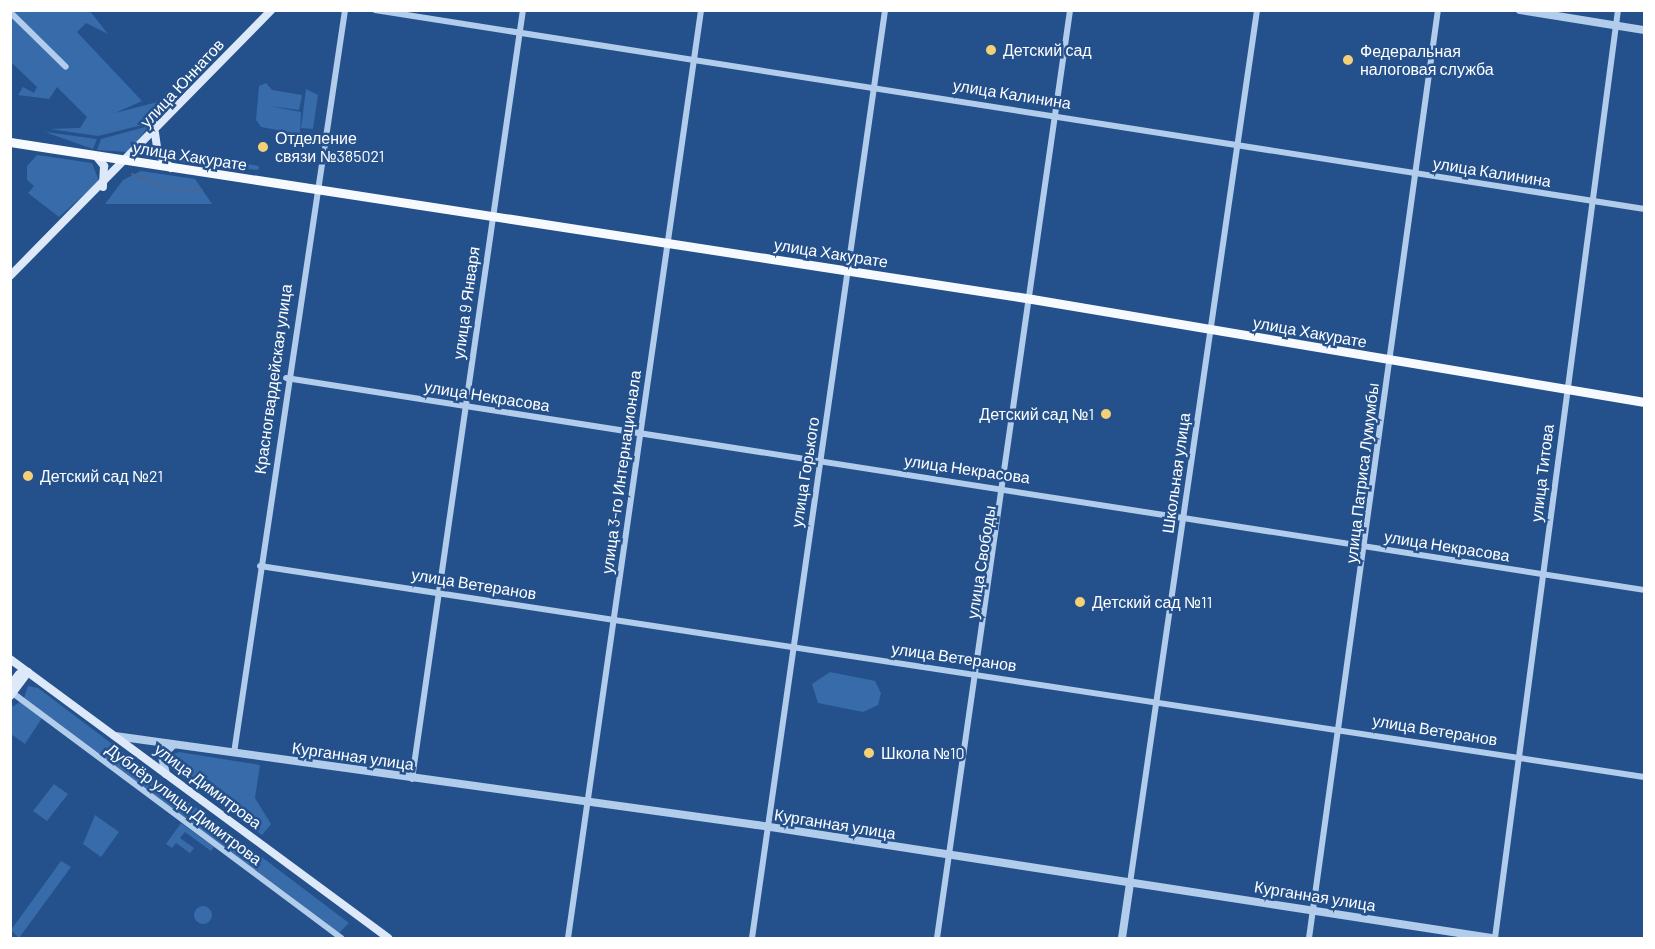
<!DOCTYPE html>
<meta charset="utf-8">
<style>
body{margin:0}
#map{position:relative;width:1655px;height:949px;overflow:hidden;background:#24518c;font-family:Barlow,sans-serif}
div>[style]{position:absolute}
.green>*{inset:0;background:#386ba9}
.round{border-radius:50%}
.stream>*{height:2px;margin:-1px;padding:0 1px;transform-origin:1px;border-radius:1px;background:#476792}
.minor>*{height:6px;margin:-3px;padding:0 3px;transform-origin:3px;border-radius:3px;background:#b2cceb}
.tertiary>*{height:8px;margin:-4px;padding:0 4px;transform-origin:4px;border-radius:4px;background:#b2cceb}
.secondary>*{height:8px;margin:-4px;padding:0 4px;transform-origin:4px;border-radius:4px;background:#dde9f9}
.primary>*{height:9px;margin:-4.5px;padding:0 4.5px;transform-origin:4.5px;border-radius:4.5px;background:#f6fafe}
.dots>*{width:16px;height:16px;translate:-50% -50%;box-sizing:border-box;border:3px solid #24518c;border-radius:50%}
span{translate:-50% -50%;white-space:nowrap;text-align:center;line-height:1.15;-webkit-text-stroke:5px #24518c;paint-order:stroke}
.poi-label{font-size:16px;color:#fff}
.left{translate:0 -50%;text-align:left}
.right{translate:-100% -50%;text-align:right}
.street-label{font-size:16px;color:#fff}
.frame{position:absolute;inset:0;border:12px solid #fff;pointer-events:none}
</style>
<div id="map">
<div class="green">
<i style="clip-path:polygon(12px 11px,90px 11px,108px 34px,86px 23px,77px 32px,142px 101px,115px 113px,169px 99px,146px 124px,98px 136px,50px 129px,80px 128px,87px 117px,57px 87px,49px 99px,18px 95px,23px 87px,34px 93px,37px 87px,11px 62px)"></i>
<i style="clip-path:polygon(266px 83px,272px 90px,302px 95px,299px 110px,269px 106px,301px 112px,300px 134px,261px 127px,256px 120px,259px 86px)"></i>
<i style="clip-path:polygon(306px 89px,318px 95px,313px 129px,301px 128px)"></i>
<i style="clip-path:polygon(149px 126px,128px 152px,97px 150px,101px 139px)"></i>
<i style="clip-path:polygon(45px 132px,97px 139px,93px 149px)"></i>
<i style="clip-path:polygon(180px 154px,259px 166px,258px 170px,179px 162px)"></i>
<i style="clip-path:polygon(37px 155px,92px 163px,99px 181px,59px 217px,28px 193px,34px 186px,27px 180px,27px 166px)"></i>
<i style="clip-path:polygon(141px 171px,195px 179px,212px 204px,105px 204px,123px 180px)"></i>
<i style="clip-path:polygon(830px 672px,875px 681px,881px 693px,878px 705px,863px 712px,818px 703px,812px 684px)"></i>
<i style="clip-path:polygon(28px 686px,38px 688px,349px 923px,339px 933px,24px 698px)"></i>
<i style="clip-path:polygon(20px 702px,42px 718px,25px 744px,11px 734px,10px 708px)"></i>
<i style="clip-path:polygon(179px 752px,260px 765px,255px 798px,271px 824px,262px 835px,170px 768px,169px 756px)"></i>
<i style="clip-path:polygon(54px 784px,68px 794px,47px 821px,33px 811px)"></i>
<i style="clip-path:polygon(95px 815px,119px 832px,101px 857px,83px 844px)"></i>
<i style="clip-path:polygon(181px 823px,214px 847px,211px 851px,185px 832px,180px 838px,194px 848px,190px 853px,176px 843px,172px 848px,166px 844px)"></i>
<i style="clip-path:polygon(61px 861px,71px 867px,19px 938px,11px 930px)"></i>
<i class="round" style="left:194px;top:906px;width:18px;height:18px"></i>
</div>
<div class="stream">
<i style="left:132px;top:174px;width:37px;rotate:22deg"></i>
<i style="left:166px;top:188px;width:36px;rotate:3deg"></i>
</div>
<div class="minor">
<i style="left:375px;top:10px;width:1285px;rotate:8.91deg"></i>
<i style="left:10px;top:12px;width:78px;rotate:44.5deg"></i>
<i style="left:286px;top:378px;width:1374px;rotate:8.87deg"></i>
<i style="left:260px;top:566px;width:1400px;rotate:8.67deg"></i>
<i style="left:10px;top:691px;width:413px;rotate:36.7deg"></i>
<i style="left:234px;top:753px;width:751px;rotate:-81.5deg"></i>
<i style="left:412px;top:779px;width:777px;rotate:-81.79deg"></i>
<i style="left:1130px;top:883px;width:882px;rotate:-81.72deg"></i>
<i style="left:568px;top:938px;width:937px;rotate:-81.84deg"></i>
<i style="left:752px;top:938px;width:937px;rotate:-81.84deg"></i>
<i style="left:937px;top:938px;width:937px;rotate:-81.84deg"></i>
<i style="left:1309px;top:938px;width:937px;rotate:-82.09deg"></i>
<i style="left:1495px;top:938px;width:936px;rotate:-82.45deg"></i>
</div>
<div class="tertiary">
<i style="left:1520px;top:10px;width:126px;rotate:9.2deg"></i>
<i style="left:115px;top:736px;width:648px;rotate:7.89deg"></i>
<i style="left:757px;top:825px;width:743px;rotate:8.75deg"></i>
<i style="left:166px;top:774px;width:18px;rotate:-103deg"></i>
<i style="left:162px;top:756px;width:16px;rotate:-45deg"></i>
<i style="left:1122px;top:938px;width:56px;rotate:-81.7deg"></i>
</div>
<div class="secondary">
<i style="left:155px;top:133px;width:21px;rotate:82deg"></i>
<i style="left:158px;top:154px;width:19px;rotate:47deg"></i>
<i style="left:96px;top:156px;width:13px;rotate:51deg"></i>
<i style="left:104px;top:166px;width:21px;rotate:93deg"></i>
<i style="left:10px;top:276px;width:373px;rotate:-45.5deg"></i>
<i style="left:10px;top:659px;width:470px;rotate:36.4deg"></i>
<i style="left:10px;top:686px;width:15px;rotate:-53deg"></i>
<i style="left:10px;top:696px;width:30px;rotate:-53deg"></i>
</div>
<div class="primary">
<i style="left:10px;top:142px;width:1034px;rotate:8.73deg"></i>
<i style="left:1032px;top:299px;width:621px;rotate:9.55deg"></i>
</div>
<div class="dots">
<i style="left:991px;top:50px;background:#f5d176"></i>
<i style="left:1348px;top:60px;background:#f5d176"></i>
<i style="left:263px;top:147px;background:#f5d176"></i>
<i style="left:1106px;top:414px;background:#f5d176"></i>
<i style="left:28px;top:476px;background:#f5d176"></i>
<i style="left:1080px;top:602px;background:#f5d176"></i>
<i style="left:869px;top:753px;background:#f5d176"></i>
</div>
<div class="poi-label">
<span class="left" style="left:1003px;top:50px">Детский сад</span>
<span class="left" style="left:1360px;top:60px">Федеральная<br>налоговая служба</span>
<span class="left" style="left:275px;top:147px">Отделение<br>связи №385021</span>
<span class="right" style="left:1094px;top:414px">Детский сад №1</span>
<span class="left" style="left:40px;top:476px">Детский сад №21</span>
<span class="left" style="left:1092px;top:602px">Детский сад №11</span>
<span class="left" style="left:881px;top:753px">Школа №10</span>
</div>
<div class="street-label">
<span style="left:182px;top:83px;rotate:-47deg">улица Юннатов</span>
<span style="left:1012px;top:94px;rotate:9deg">улица Калинина</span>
<span style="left:190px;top:156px;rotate:9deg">улица Хакурате</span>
<span style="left:1492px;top:172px;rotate:9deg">улица Калинина</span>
<span style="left:831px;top:253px;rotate:9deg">улица Хакурате</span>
<span style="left:466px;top:303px;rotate:-82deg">улица 9 Января</span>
<span style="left:1310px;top:332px;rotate:10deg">улица Хакурате</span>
<span style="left:273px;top:379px;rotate:-82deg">Красногвардейская улица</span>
<span style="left:487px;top:396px;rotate:9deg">улица Некрасова</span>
<span style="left:967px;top:469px;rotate:8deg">улица Некрасова</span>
<span style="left:621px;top:472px;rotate:-82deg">улица 3-го Интернационала</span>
<span style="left:805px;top:472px;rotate:-81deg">улица Горького</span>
<span style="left:1176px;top:473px;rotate:-82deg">Школьная улица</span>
<span style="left:1362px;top:473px;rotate:-83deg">улица Патриса Лумумбы</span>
<span style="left:1542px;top:473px;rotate:-83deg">улица Титова</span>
<span style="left:1447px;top:546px;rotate:9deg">улица Некрасова</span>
<span style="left:981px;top:562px;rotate:-81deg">улица Свободы</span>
<span style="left:474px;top:584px;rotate:9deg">улица Ветеранов</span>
<span style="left:954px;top:657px;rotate:8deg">улица Ветеранов</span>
<span style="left:1435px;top:730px;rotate:9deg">улица Ветеранов</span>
<span style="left:353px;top:756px;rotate:8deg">Курганная улица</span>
<span style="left:208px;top:786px;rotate:37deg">улица Димитрова</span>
<span style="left:184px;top:804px;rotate:37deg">Дублёр улицы Димитрова</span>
<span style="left:835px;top:824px;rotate:9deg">Курганная улица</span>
<span style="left:1315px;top:896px;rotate:9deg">Курганная улица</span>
</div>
<div class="frame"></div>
</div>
